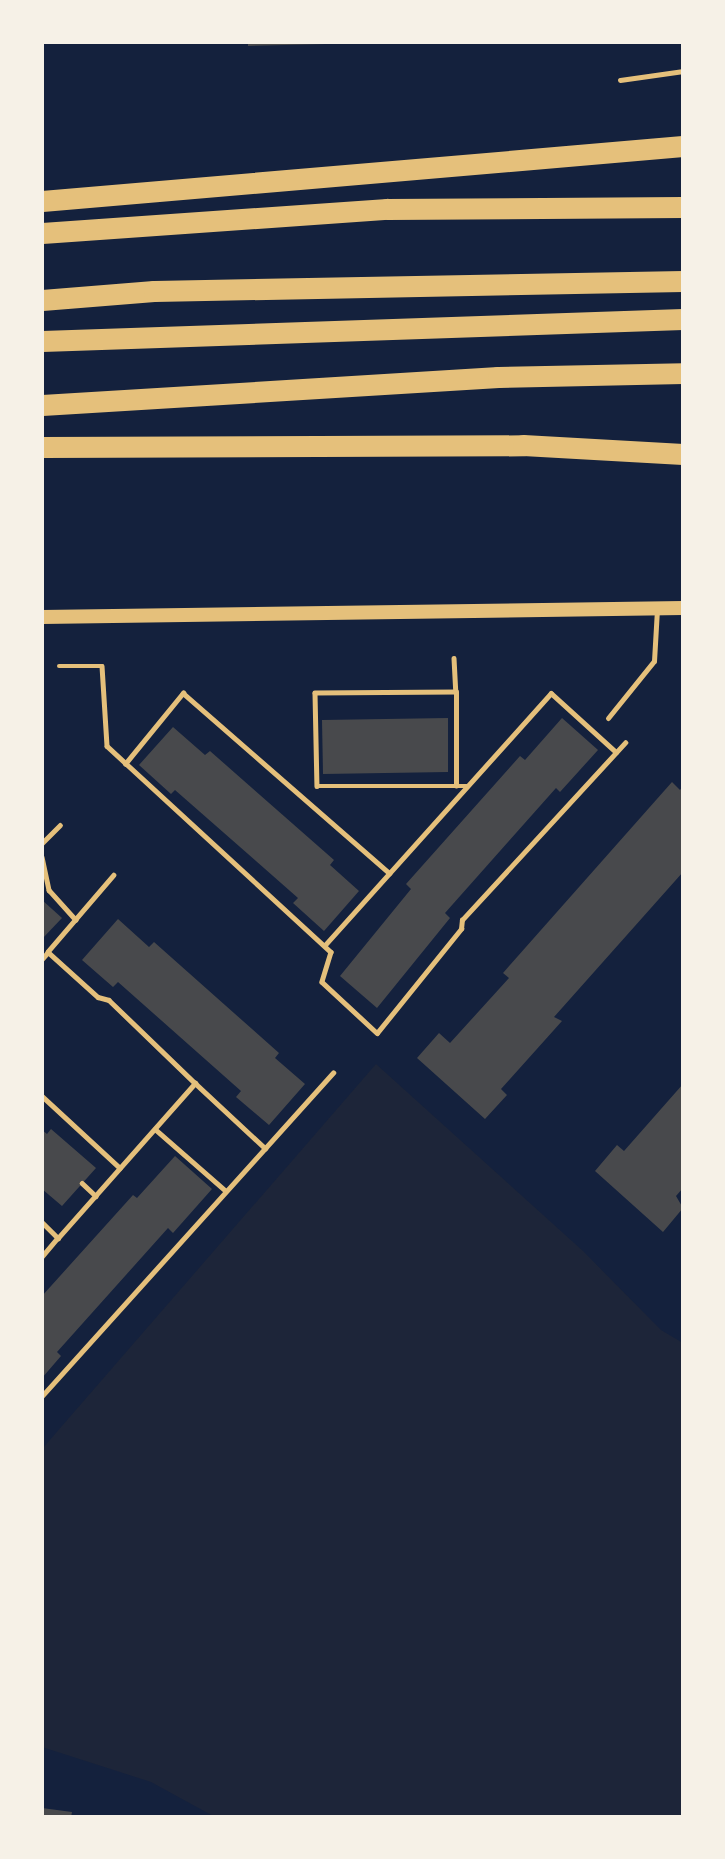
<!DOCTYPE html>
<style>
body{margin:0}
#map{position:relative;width:725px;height:1859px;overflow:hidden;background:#14213d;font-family:Helvetica,sans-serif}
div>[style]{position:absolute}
.green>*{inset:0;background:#1d2539}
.building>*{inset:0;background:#48494c}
.path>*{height:4.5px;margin:-2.25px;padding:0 2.25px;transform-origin:2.25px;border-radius:2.25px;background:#e5c07b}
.service>*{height:5px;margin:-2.5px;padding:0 2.5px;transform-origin:2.5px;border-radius:2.5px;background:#e5c07b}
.secondary>*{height:14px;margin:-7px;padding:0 7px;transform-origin:7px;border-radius:7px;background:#e5c07b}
.motorway>*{height:21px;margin:-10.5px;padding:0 10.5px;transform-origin:10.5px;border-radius:10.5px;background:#e5c07b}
span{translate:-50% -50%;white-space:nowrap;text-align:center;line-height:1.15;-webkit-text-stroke:6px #f6f1e7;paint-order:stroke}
.frame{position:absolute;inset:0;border:44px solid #f6f1e7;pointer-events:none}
</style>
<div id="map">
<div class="green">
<i style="clip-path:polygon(376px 1064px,583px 1251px,661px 1330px,683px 1343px,683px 1817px,215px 1817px,151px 1782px,42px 1747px,42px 1449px)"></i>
</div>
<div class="building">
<i style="clip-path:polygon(248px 42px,326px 42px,326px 44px,248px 46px)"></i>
<i style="clip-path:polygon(448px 718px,448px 772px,323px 774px,322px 720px)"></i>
<i style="clip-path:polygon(562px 718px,598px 750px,560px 792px,556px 788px,445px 913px,450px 918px,377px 1008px,340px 976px,411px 889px,406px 884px,520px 756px,525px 760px)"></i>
<i style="clip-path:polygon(173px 727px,205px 755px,210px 751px,334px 860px,330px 865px,359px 891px,324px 931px,293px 903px,298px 898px,175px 790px,171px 794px,139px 765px)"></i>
<i style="clip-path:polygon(672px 782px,680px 790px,683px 786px,683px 872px,554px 1017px,562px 1021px,501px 1089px,507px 1095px,485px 1119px,417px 1058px,439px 1033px,450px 1043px,509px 978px,503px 973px)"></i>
<i style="clip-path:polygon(42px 900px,62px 918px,42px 939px)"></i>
<i style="clip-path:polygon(118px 919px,149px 947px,154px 942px,279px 1053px,275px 1058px,305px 1084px,269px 1125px,236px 1097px,241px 1091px,118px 982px,113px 987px,82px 960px)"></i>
<i style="clip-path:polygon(683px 1084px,683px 1188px,676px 1196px,683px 1208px,663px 1232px,595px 1171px,617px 1145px,624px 1151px)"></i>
<i style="clip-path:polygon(51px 1129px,96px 1168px,62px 1206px,42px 1189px,42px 1130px,47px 1134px)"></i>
<i style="clip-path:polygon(175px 1156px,212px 1189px,173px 1233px,168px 1228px,57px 1352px,61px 1356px,42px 1378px,42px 1296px,133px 1195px,137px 1198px)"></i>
<i style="clip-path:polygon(42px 1808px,72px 1812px,71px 1817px,42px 1817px)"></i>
</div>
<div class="path">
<i style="left:454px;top:658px;width:34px;rotate:87deg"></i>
<i style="left:59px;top:666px;width:43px"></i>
<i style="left:102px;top:666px;width:80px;rotate:86.4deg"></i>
<i style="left:107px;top:746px;width:304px;rotate:42.6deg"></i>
<i style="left:331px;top:952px;width:31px;rotate:107deg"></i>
<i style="left:322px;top:982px;width:75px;rotate:42.8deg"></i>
<i style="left:377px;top:1033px;width:134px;rotate:-51.1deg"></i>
<i style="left:461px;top:929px;width:9px;rotate:-84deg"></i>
<i style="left:462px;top:920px;width:241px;rotate:-47.4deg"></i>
<i style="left:125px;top:764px;width:92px;rotate:-50.8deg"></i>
<i style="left:183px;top:693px;width:274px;rotate:41.1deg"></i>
<i style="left:456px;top:786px;width:94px;rotate:-90deg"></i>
<i style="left:456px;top:692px;width:141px;rotate:179.6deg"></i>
<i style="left:315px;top:693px;width:93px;rotate:88.8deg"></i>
<i style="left:317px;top:786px;width:150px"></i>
<i style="left:42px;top:843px;width:25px;rotate:-45deg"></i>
<i style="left:42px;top:857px;width:34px;rotate:78deg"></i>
<i style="left:49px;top:890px;width:40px;rotate:48deg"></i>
<i style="left:114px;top:875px;width:101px;rotate:130.6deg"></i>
<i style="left:48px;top:952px;width:67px;rotate:42deg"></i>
<i style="left:98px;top:997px;width:11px;rotate:15deg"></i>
<i style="left:109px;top:1000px;width:120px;rotate:44deg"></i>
<i style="left:325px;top:945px;width:338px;rotate:-48.1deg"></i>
<i style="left:551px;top:693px;width:88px;rotate:42.2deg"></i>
<i style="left:42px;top:959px;width:9px;rotate:-49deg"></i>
<i style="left:42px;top:1096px;width:106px;rotate:42.7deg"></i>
<i style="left:155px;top:1129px;width:94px;rotate:41.1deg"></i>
<i style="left:82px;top:1183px;width:19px;rotate:43deg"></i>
<i style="left:42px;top:1222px;width:23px;rotate:45deg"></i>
<i style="left:58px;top:1238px;width:25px;rotate:130deg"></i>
<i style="left:58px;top:1238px;width:207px;rotate:-48.5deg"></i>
<i style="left:195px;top:1083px;width:96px;rotate:42.9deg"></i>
<i style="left:42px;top:1396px;width:435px;rotate:-48deg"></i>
</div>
<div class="service">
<i style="left:620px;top:80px;width:64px;rotate:-8.1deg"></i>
<i style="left:608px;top:718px;width:73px;rotate:-51.1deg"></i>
<i style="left:654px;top:661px;width:52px;rotate:-86.7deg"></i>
</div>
<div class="secondary">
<i style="left:42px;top:617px;width:641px;rotate:-0.8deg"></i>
</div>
<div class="motorway">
<i style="left:42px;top:201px;width:643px;rotate:-4.9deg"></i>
<i style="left:42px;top:233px;width:346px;rotate:-4deg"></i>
<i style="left:387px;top:209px;width:296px;rotate:-0.4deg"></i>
<i style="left:42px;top:300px;width:112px;rotate:-4.6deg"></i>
<i style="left:154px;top:291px;width:529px;rotate:-1.08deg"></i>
<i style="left:42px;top:341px;width:641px;rotate:-1.97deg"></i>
<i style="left:42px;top:405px;width:457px;rotate:-3.5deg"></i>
<i style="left:498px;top:377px;width:185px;rotate:-1.2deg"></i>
<i style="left:42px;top:447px;width:481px;rotate:-0.2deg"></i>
<i style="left:523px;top:445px;width:160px;rotate:3.2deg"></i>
</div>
<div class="frame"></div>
</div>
